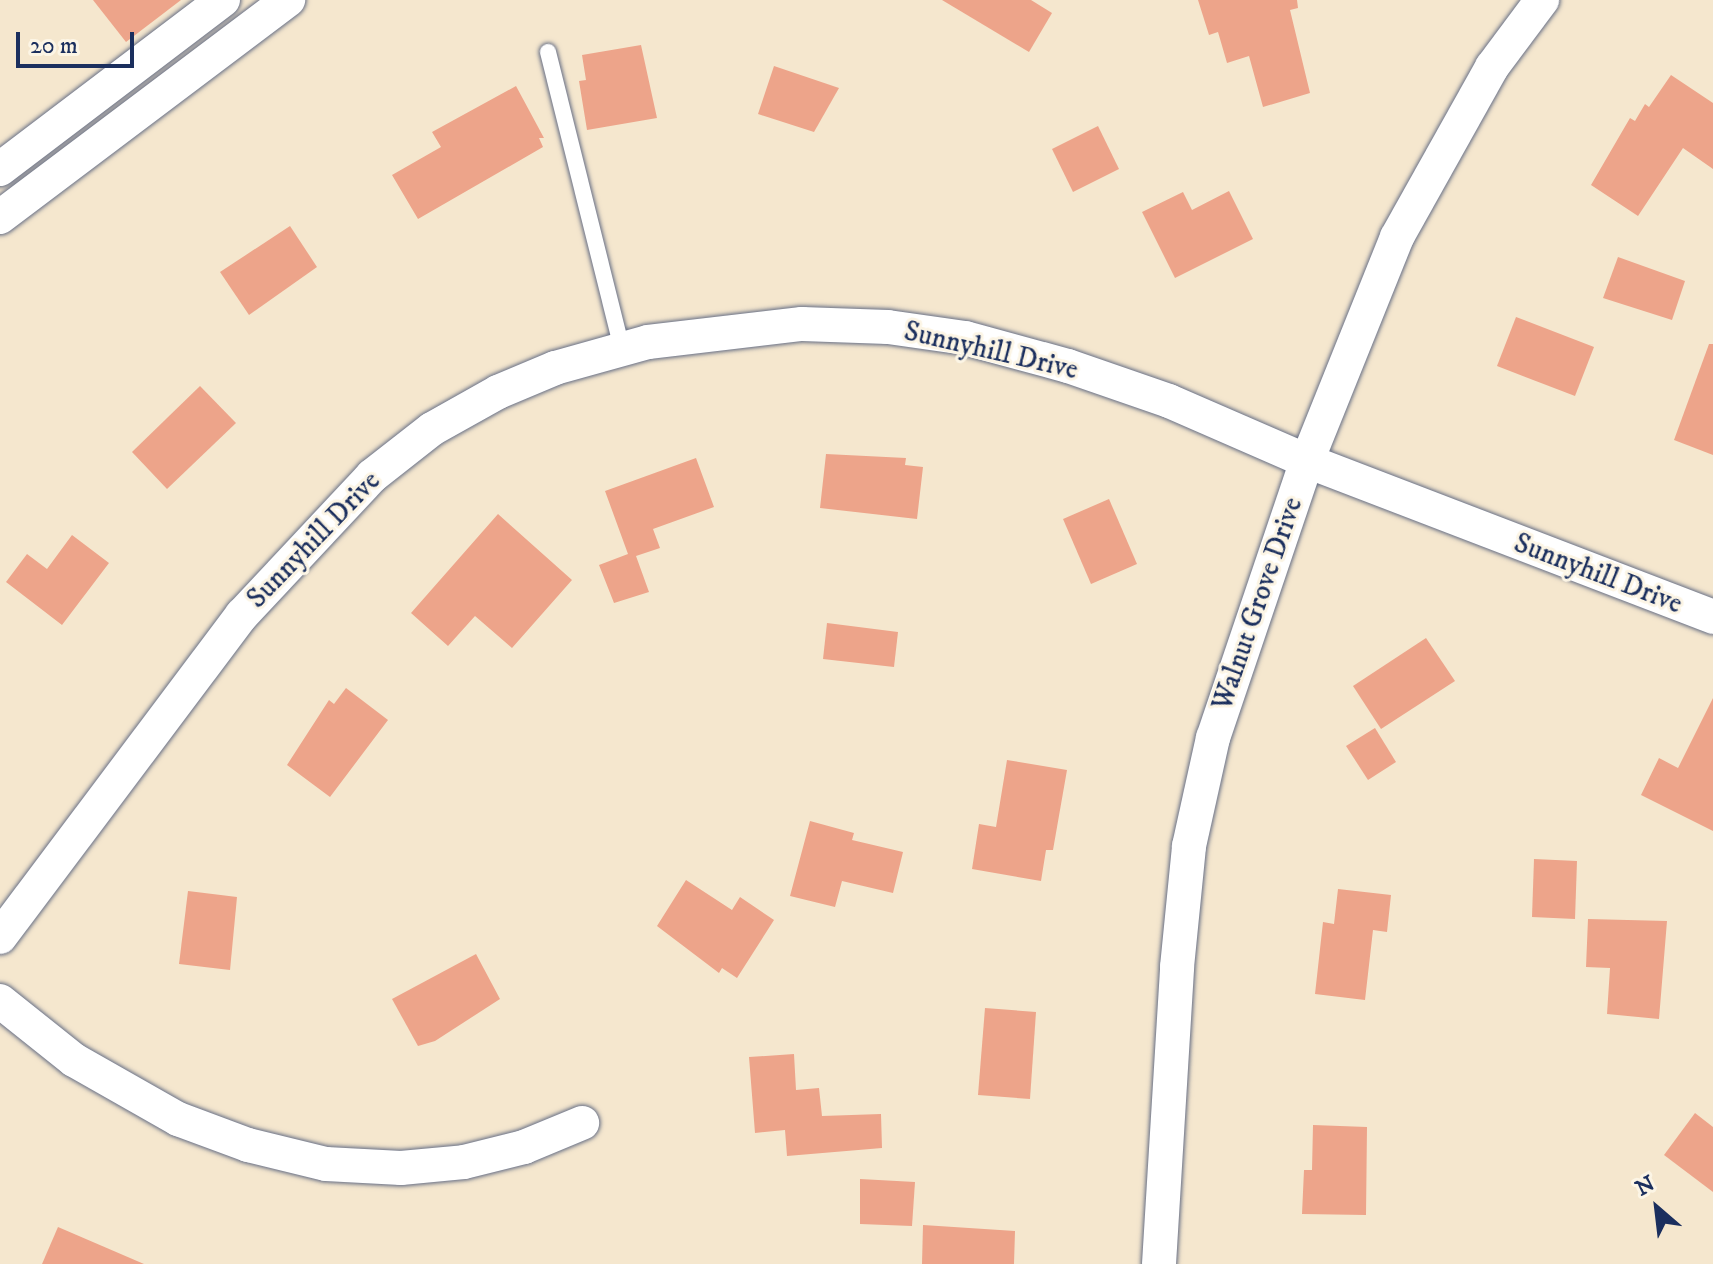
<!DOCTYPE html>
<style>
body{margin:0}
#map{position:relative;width:1713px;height:1264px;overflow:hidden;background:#f5e7ce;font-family:"IM FELL DW Pica",serif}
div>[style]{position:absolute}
.building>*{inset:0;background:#eda48a}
.roads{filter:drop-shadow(0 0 2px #676f85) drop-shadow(0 0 2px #676f85)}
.lane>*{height:16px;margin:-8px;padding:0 8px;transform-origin:8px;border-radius:8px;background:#fff}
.street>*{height:34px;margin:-17px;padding:0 17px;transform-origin:17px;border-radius:17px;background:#fff}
span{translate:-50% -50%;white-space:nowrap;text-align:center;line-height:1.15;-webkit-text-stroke:6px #fcf5e5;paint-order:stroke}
.street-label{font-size:28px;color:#1b2f5e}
.north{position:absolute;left:1617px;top:1168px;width:80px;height:80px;-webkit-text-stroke:6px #fcf5e5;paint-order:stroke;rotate:332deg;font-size:22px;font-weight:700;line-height:32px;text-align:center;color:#1b2f5e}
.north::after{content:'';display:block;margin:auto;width:28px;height:36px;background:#1b2f5e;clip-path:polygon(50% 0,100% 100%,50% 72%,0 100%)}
.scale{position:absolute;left:16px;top:32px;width:118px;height:36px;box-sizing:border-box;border:4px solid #1b2f5e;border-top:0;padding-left:10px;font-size:24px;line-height:28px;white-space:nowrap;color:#1b2f5e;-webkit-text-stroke:6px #fcf5e5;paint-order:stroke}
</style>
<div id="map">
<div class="building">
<i style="clip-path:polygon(93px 0,181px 0,126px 42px)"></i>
<i style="clip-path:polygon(942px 0,1031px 0,1052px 13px,1029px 52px)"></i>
<i style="clip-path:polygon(1198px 0,1297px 0,1298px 8px,1290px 10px,1310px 93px,1263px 107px,1249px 56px,1227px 63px,1218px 32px,1209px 35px)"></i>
<i style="clip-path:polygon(641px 45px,657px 118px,587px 130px,579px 81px,586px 80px,582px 55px)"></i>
<i style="clip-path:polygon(774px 66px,839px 88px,814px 132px,758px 114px)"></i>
<i style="clip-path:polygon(1671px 75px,1713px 103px,1713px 169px,1683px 148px,1638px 216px,1591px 185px,1630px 118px,1635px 121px,1645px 104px,1649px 107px)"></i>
<i style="clip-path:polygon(516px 86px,544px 138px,539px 138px,543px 147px,418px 219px,392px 175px,441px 147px,432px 132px)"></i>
<i style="clip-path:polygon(1098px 126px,1119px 169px,1073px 192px,1052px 149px)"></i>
<i style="clip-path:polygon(1229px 191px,1253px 239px,1175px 278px,1142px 212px,1183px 192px,1192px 210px)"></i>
<i style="clip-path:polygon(290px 226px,317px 267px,249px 315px,220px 272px)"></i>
<i style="clip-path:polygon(1618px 257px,1685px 281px,1672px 320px,1603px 298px)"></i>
<i style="clip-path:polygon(1516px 317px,1594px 347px,1575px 396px,1497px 366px)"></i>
<i style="clip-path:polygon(1709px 344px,1713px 344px,1713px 455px,1674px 440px)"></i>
<i style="clip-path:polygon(200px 386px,236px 423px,167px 489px,132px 452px)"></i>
<i style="clip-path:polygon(826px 454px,906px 458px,905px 465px,923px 467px,917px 519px,820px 508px)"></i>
<i style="clip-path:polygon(696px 458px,714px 507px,653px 529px,660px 548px,636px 556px,649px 592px,614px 603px,599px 565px,628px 554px,605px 491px)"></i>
<i style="clip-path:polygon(1109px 499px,1137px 564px,1091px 584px,1063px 519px)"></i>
<i style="clip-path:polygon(498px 514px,572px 580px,512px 648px,475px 616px,448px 646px,411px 613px)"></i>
<i style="clip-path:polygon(72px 535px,109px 563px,62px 625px,6px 582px,27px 554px,47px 569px)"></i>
<i style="clip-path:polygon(827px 623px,898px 632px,894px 667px,823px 659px)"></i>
<i style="clip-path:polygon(1426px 638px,1455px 681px,1381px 729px,1353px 686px)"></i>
<i style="clip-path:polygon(346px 688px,388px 720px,330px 797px,287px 765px,329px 700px,334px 704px)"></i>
<i style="clip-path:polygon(1713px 698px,1713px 831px,1641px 795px,1659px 758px,1678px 768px)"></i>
<i style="clip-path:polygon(1375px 728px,1396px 762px,1368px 780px,1346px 746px)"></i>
<i style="clip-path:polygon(1007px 760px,1067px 770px,1053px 850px,1046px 850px,1041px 881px,972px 869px,979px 824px,996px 827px)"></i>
<i style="clip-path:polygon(810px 821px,854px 833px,852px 840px,903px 852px,893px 893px,842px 881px,835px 907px,790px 896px)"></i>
<i style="clip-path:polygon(1534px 859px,1577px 861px,1575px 919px,1532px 917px)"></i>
<i style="clip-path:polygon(686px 880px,732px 910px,740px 897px,774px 920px,737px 978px,722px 968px,719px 973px,657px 926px)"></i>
<i style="clip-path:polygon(1338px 889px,1391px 895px,1387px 932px,1373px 930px,1365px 1000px,1315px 994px,1323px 922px,1334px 924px)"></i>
<i style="clip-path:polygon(188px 891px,237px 897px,230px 970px,179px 964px)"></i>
<i style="clip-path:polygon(1588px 919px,1667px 921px,1659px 1019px,1607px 1014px,1610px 968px,1586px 967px)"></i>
<i style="clip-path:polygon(476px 954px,500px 999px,435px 1041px,418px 1046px,392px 999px)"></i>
<i style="clip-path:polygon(985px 1008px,1036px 1012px,1030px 1099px,978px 1095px)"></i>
<i style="clip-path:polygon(794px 1054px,796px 1090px,819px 1088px,822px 1116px,881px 1114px,882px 1148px,787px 1156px,785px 1130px,755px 1133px,749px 1057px)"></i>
<i style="clip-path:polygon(1695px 1113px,1713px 1127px,1713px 1192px,1664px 1155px)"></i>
<i style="clip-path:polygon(1313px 1125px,1367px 1127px,1366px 1215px,1302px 1214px,1304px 1170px,1312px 1170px)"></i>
<i style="clip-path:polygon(860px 1179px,915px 1182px,912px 1226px,860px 1224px)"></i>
<i style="clip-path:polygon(923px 1225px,1015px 1231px,1014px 1264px,922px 1264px)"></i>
<i style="clip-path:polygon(58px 1227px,144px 1264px,42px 1264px)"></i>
</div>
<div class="roads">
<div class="lane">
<i style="left:548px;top:52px;width:306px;rotate:76deg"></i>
</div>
<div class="street">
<i style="left:0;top:169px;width:280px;rotate:-37.2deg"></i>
<i style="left:0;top:217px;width:361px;rotate:-37deg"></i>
<i style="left:0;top:937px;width:403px;rotate:-53.1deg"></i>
<i style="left:242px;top:615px;width:190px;rotate:-46.9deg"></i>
<i style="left:372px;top:476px;width:76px;rotate:-38.1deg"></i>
<i style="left:432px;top:429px;width:76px;rotate:-29.3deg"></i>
<i style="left:498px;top:392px;width:62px;rotate:-22.8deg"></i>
<i style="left:555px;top:368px;width:97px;rotate:-15.6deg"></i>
<i style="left:648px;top:342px;width:155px;rotate:-6.7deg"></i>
<i style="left:802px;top:324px;width:86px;rotate:2deg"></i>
<i style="left:888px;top:327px;width:78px;rotate:8.1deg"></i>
<i style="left:965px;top:338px;width:107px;rotate:15.2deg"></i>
<i style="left:1068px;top:366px;width:107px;rotate:19.1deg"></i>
<i style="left:1169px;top:401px;width:150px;rotate:23.5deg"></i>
<i style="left:1307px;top:461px;width:435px;rotate:21deg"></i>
<i style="left:0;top:1001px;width:95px;rotate:38.6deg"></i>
<i style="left:74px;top:1060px;width:120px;rotate:29.6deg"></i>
<i style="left:178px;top:1119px;width:75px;rotate:20.4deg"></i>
<i style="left:248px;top:1145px;width:80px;rotate:13.7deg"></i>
<i style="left:326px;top:1164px;width:75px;rotate:3.1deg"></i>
<i style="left:401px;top:1168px;width:63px;rotate:-5.4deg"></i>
<i style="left:464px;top:1162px;width:62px;rotate:-14deg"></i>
<i style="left:524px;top:1147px;width:63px;rotate:-22.5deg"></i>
<i style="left:1159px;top:1264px;width:298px;rotate:-86.5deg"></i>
<i style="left:1177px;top:967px;width:122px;rotate:-84.3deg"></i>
<i style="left:1189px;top:846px;width:111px;rotate:-77.5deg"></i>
<i style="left:1213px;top:738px;width:293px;rotate:-71.3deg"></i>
<i style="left:1307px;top:461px;width:241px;rotate:-68.1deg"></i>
<i style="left:1397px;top:237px;width:195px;rotate:-60.8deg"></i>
<i style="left:1492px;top:67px;width:84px;rotate:-53.3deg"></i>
</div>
</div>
<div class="street-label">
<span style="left:991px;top:351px;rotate:13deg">Sunnyhill Drive</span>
<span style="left:314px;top:540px;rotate:-46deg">Sunnyhill Drive</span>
<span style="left:1598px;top:574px;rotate:21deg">Sunnyhill Drive</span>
<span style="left:1258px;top:604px;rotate:-71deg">Walnut Grove Drive</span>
</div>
<div class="north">N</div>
<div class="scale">20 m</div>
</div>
